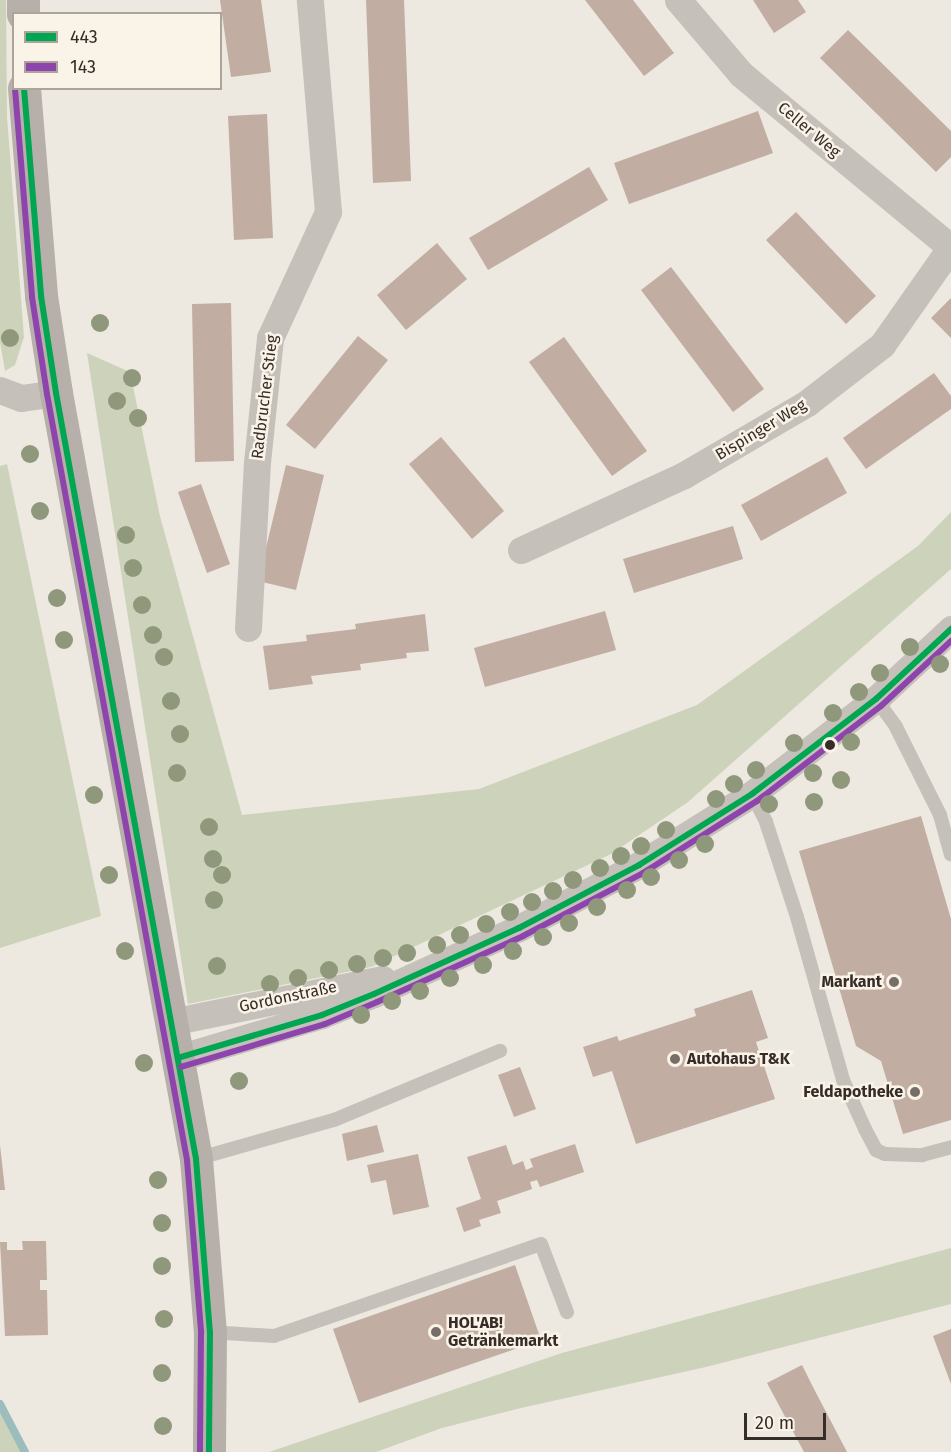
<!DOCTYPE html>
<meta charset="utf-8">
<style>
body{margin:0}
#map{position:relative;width:951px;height:1452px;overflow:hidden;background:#ede8e0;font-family:"Fira Sans",sans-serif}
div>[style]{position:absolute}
.green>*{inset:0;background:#cdd3ba}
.stream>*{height:8px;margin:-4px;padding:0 4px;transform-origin:4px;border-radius:4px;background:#9cbdbe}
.building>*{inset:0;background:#c1ada2}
.service>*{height:14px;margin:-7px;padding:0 7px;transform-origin:7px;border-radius:7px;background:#c6c0ba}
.minor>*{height:27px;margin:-13.5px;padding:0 13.5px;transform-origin:13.5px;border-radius:13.5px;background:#c6c0ba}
.secondary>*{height:33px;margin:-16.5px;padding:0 16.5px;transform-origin:16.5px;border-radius:16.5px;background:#b7b0aa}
.bus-1>*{height:6px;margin:-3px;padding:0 3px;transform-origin:3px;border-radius:3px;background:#00a651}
.bus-2>*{height:6px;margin:-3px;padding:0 3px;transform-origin:3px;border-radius:3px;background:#8e44ad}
.trees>*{width:18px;height:18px;margin:-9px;border-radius:50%;background:#90987c}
.dots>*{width:16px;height:16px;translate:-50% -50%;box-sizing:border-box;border:3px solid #faf3e8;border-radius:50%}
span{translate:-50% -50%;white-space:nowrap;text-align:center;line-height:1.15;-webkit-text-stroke:5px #faf3e8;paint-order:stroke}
.street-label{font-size:16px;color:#372d28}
.poi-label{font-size:16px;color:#372d28;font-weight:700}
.right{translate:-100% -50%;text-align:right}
.left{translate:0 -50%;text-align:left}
.legend{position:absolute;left:12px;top:12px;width:210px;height:78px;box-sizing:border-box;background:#faf3e8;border:2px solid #aca49b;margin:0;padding:8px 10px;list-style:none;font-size:18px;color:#372d28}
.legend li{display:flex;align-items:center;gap:12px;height:30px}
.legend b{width:30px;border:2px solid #aca49b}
.scale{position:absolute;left:744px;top:1413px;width:82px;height:27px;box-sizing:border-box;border:3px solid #372d28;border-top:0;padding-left:8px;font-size:18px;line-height:21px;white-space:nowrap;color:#372d28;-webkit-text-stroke:4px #faf3e8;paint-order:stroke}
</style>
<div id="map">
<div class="green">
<i style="clip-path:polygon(0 0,6px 0,7px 117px,24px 337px,15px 365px,5px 371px,0 342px)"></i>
<i style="clip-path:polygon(87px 353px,130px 372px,160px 516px,242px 815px,479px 789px,697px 705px,918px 546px,951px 512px,951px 569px,688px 802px,611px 854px,371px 967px,188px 1004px)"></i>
<i style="clip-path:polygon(7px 464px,101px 916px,0 948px,0 466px)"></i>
<i style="clip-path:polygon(951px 1248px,951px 1304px,706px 1367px,521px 1408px,442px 1428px,376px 1452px,269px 1452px,562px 1353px)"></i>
<i style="clip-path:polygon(0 1404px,25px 1452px,0 1452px)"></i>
</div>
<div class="stream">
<i style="left:0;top:1404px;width:54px;rotate:62.5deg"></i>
</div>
<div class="building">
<i style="clip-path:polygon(220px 0,261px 0,271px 72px,231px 77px)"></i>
<i style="clip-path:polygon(366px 0,404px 0,411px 181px,373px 183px)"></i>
<i style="clip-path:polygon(585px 0,633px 0,674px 53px,644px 76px)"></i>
<i style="clip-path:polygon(753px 0,798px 0,806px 12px,774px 33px)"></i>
<i style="clip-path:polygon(848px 30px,951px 131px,951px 157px,936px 172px,820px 58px)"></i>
<i style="clip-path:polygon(758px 111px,773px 153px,629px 204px,614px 163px)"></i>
<i style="clip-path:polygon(267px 114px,273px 238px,234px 240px,228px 116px)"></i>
<i style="clip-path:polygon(589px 167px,608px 200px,488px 270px,469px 238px)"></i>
<i style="clip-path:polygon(796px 212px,876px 296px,846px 324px,766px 240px)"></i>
<i style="clip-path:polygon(437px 243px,467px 279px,406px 330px,377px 295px)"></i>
<i style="clip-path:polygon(671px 267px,764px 389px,733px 412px,641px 290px)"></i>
<i style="clip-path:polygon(951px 298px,951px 338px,931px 318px)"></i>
<i style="clip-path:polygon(231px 303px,234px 461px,195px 462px,192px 304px)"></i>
<i style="clip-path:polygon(358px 336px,388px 360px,315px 449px,286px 425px)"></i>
<i style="clip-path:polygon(564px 337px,647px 451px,612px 476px,529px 362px)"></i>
<i style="clip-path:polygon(934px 373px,951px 396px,951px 409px,866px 469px,843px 438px)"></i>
<i style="clip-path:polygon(441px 437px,504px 511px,472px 539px,409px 464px)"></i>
<i style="clip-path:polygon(827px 457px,847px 493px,761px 541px,741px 505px)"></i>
<i style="clip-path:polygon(286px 465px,324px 475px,296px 590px,258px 581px)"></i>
<i style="clip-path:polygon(201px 484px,230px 564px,207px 573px,178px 492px)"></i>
<i style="clip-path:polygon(733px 526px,743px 559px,634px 593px,623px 559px)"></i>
<i style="clip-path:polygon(605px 611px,616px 650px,485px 687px,474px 648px)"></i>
<i style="clip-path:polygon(425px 614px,429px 651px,406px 653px,407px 658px,360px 664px,361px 670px,311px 676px,313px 684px,269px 690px,263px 646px,307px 641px,306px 635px,356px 629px,355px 624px)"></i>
<i style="clip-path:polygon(921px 816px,951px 919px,951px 1120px,903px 1134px,881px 1061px,856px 1046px,799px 851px)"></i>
<i style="clip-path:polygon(752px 990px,768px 1038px,756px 1042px,775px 1099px,636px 1144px,612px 1071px,593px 1077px,583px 1047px,617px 1036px,619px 1041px,696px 1016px,694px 1009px)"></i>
<i style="clip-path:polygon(520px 1067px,536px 1109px,514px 1117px,498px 1075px)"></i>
<i style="clip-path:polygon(377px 1125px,384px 1152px,347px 1161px,342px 1134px)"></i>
<i style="clip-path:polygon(575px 1144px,584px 1172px,540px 1187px,537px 1180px,530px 1182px,532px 1189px,497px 1201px,501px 1213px,479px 1220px,481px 1226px,464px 1232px,456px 1208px,481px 1199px,467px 1157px,506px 1145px,513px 1165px,523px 1161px,526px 1170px,533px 1167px,530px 1159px)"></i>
<i style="clip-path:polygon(0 1145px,5px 1190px,0 1190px)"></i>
<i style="clip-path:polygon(418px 1154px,429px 1207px,393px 1215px,386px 1180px,371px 1183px,367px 1165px)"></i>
<i style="clip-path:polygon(22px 1241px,46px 1241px,47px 1280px,40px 1280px,40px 1290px,47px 1290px,48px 1335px,5px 1336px,0 1242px,7px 1242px,7px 1250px,23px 1250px)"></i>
<i style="clip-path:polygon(515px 1265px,541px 1340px,359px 1403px,333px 1329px)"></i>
<i style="clip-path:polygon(951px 1329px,951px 1384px,933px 1336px)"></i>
<i style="clip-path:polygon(802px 1365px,814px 1389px,847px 1452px,804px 1452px,767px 1383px)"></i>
</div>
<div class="service">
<i style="left:876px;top:699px;width:34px;rotate:54deg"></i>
<i style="left:896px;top:727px;width:98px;rotate:63.4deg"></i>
<i style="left:940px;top:815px;width:41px;rotate:74.6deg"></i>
<i style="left:752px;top:794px;width:31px;rotate:63deg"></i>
<i style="left:766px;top:822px;width:100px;rotate:71.9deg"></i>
<i style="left:797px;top:917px;width:169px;rotate:74.2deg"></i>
<i style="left:843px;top:1080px;width:54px;rotate:65.8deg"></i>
<i style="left:865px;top:1129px;width:24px;rotate:62deg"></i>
<i style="left:876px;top:1150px;width:10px;rotate:24deg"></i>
<i style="left:885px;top:1154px;width:37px;rotate:2deg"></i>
<i style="left:922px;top:1155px;width:30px;rotate:-15deg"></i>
<i style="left:196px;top:1159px;width:143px;rotate:-15.8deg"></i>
<i style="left:334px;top:1120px;width:180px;rotate:-22.6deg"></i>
<i style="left:210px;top:1332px;width:64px;rotate:3.6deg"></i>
<i style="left:274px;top:1336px;width:282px;rotate:-19deg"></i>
<i style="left:541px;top:1244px;width:73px;rotate:69.1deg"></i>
</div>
<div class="minor">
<i style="left:678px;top:0;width:97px;rotate:49.6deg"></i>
<i style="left:741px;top:74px;width:273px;rotate:39.6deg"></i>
<i style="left:0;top:390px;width:22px;rotate:21deg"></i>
<i style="left:21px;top:398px;width:35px;rotate:-8deg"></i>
<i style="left:521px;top:550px;width:179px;rotate:-24.7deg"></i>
<i style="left:684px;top:475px;width:143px;rotate:-30.3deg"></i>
<i style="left:807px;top:403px;width:95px;rotate:-37.7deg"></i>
<i style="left:882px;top:345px;width:120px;rotate:-54.9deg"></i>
<i style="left:248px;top:628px;width:166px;rotate:-86.9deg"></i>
<i style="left:257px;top:462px;width:125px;rotate:-84deg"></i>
<i style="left:270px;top:338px;width:139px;rotate:-65.3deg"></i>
<i style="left:328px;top:212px;width:213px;rotate:-94.9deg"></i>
<i style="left:171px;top:1022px;width:216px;rotate:-11.5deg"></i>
<i style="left:178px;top:1058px;width:150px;rotate:-16.6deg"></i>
<i style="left:322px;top:1015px;width:56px;rotate:-22deg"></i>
<i style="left:374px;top:994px;width:159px;rotate:-24.5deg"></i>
<i style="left:519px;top:928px;width:136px;rotate:-27.7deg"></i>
<i style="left:639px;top:865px;width:133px;rotate:-32.1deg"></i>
<i style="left:752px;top:794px;width:156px;rotate:-37.5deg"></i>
<i style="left:876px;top:699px;width:103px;rotate:-43deg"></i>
</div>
<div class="secondary">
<i style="left:23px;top:14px;width:14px;rotate:-90deg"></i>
<i style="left:24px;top:88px;width:209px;rotate:85.3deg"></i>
<i style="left:41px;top:296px;width:98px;rotate:81.2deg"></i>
<i style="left:56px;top:393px;width:779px;rotate:79.64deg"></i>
<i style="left:196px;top:1159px;width:174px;rotate:85.4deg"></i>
<i style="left:210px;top:1332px;width:120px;rotate:90.5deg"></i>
</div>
<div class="bus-1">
<i style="left:24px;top:88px;width:209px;rotate:85.3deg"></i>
<i style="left:41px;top:296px;width:98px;rotate:81.2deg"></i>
<i style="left:56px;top:393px;width:779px;rotate:79.64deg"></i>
<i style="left:196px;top:1159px;width:174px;rotate:85.4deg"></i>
<i style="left:210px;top:1332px;width:120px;rotate:90.5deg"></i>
<i style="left:178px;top:1058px;width:150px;rotate:-16.6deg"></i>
<i style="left:322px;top:1015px;width:56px;rotate:-22deg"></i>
<i style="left:374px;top:994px;width:159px;rotate:-24.5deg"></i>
<i style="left:519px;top:928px;width:136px;rotate:-27.7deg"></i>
<i style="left:639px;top:865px;width:133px;rotate:-32.1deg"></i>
<i style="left:752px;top:794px;width:156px;rotate:-37.5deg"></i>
<i style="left:876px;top:699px;width:103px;rotate:-43deg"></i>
</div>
<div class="bus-2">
<i style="left:15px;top:89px;width:209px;rotate:85.3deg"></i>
<i style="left:32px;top:297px;width:98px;rotate:81.2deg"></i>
<i style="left:47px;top:394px;width:779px;rotate:79.64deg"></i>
<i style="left:187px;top:1160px;width:173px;rotate:85.3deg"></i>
<i style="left:201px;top:1332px;width:120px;rotate:90.5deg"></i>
<i style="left:181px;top:1067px;width:150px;rotate:-16.6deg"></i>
<i style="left:325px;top:1024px;width:56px;rotate:-22.9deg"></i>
<i style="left:377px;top:1002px;width:160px;rotate:-24.3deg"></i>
<i style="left:523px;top:936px;width:136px;rotate:-27.7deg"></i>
<i style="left:643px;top:873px;width:135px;rotate:-32.3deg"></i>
<i style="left:757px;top:801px;width:156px;rotate:-37.5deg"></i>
<i style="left:881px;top:706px;width:96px;rotate:-42.9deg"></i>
</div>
<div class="trees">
<i style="left:100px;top:323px"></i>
<i style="left:10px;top:338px"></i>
<i style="left:132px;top:378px"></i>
<i style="left:117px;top:401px"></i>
<i style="left:138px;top:418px"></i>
<i style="left:30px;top:454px"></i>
<i style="left:40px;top:511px"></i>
<i style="left:126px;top:535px"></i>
<i style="left:133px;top:568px"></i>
<i style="left:57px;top:598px"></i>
<i style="left:142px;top:605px"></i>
<i style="left:153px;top:635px"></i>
<i style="left:64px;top:640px"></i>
<i style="left:910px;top:647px"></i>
<i style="left:164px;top:657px"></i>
<i style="left:940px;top:664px"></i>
<i style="left:880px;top:673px"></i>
<i style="left:859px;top:692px"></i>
<i style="left:171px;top:701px"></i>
<i style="left:833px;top:713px"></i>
<i style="left:180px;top:734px"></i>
<i style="left:851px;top:742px"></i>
<i style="left:794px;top:743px"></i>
<i style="left:756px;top:770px"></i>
<i style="left:177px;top:773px"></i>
<i style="left:813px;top:773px"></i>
<i style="left:841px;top:780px"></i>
<i style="left:734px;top:784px"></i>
<i style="left:94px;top:795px"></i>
<i style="left:716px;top:799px"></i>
<i style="left:814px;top:802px"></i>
<i style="left:769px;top:804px"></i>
<i style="left:209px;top:827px"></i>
<i style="left:666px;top:830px"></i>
<i style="left:705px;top:844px"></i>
<i style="left:641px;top:846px"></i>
<i style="left:621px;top:856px"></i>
<i style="left:213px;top:859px"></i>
<i style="left:679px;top:860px"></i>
<i style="left:600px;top:868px"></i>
<i style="left:109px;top:875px"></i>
<i style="left:222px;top:875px"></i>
<i style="left:651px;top:877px"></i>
<i style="left:573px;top:880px"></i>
<i style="left:627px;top:890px"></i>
<i style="left:553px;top:891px"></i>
<i style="left:214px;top:900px"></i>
<i style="left:532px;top:902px"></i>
<i style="left:597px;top:907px"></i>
<i style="left:510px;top:912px"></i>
<i style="left:569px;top:923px"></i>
<i style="left:486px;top:924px"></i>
<i style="left:460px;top:935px"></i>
<i style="left:543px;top:937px"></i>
<i style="left:437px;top:945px"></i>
<i style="left:125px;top:951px"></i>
<i style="left:513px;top:951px"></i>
<i style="left:407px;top:953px"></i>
<i style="left:383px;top:958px"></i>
<i style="left:357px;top:964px"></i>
<i style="left:483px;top:965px"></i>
<i style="left:217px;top:966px"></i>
<i style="left:329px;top:970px"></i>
<i style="left:298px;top:978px"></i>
<i style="left:450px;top:978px"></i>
<i style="left:270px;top:984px"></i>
<i style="left:420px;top:991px"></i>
<i style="left:392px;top:1001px"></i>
<i style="left:361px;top:1015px"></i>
<i style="left:144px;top:1063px"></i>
<i style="left:239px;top:1081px"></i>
<i style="left:158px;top:1180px"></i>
<i style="left:162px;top:1223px"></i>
<i style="left:162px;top:1266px"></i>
<i style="left:164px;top:1319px"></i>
<i style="left:162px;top:1373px"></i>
<i style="left:163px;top:1426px"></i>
</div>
<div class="dots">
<i style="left:830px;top:745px;background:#372d28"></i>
<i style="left:894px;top:982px;background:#776e68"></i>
<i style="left:675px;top:1059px;background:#776e68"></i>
<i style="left:915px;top:1092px;background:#776e68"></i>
<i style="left:436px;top:1332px;background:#776e68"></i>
</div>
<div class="street-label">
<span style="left:809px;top:130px;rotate:40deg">Celler Weg</span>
<span style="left:265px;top:397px;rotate:-83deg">Radbrucher Stieg</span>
<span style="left:761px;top:430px;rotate:-31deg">Bispinger Weg</span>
<span style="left:288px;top:997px;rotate:-12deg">Gordonstraße</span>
</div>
<div class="poi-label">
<span class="right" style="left:882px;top:982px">Markant</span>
<span class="left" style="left:687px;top:1059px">Autohaus T&amp;K</span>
<span class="right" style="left:903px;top:1092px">Feldapotheke</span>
<span class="left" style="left:448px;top:1332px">HOL'AB!<br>Getränkemarkt</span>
</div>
<ul class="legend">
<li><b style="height:8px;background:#00a651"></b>443</li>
<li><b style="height:8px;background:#8e44ad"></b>143</li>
</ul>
<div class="scale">20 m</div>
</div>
